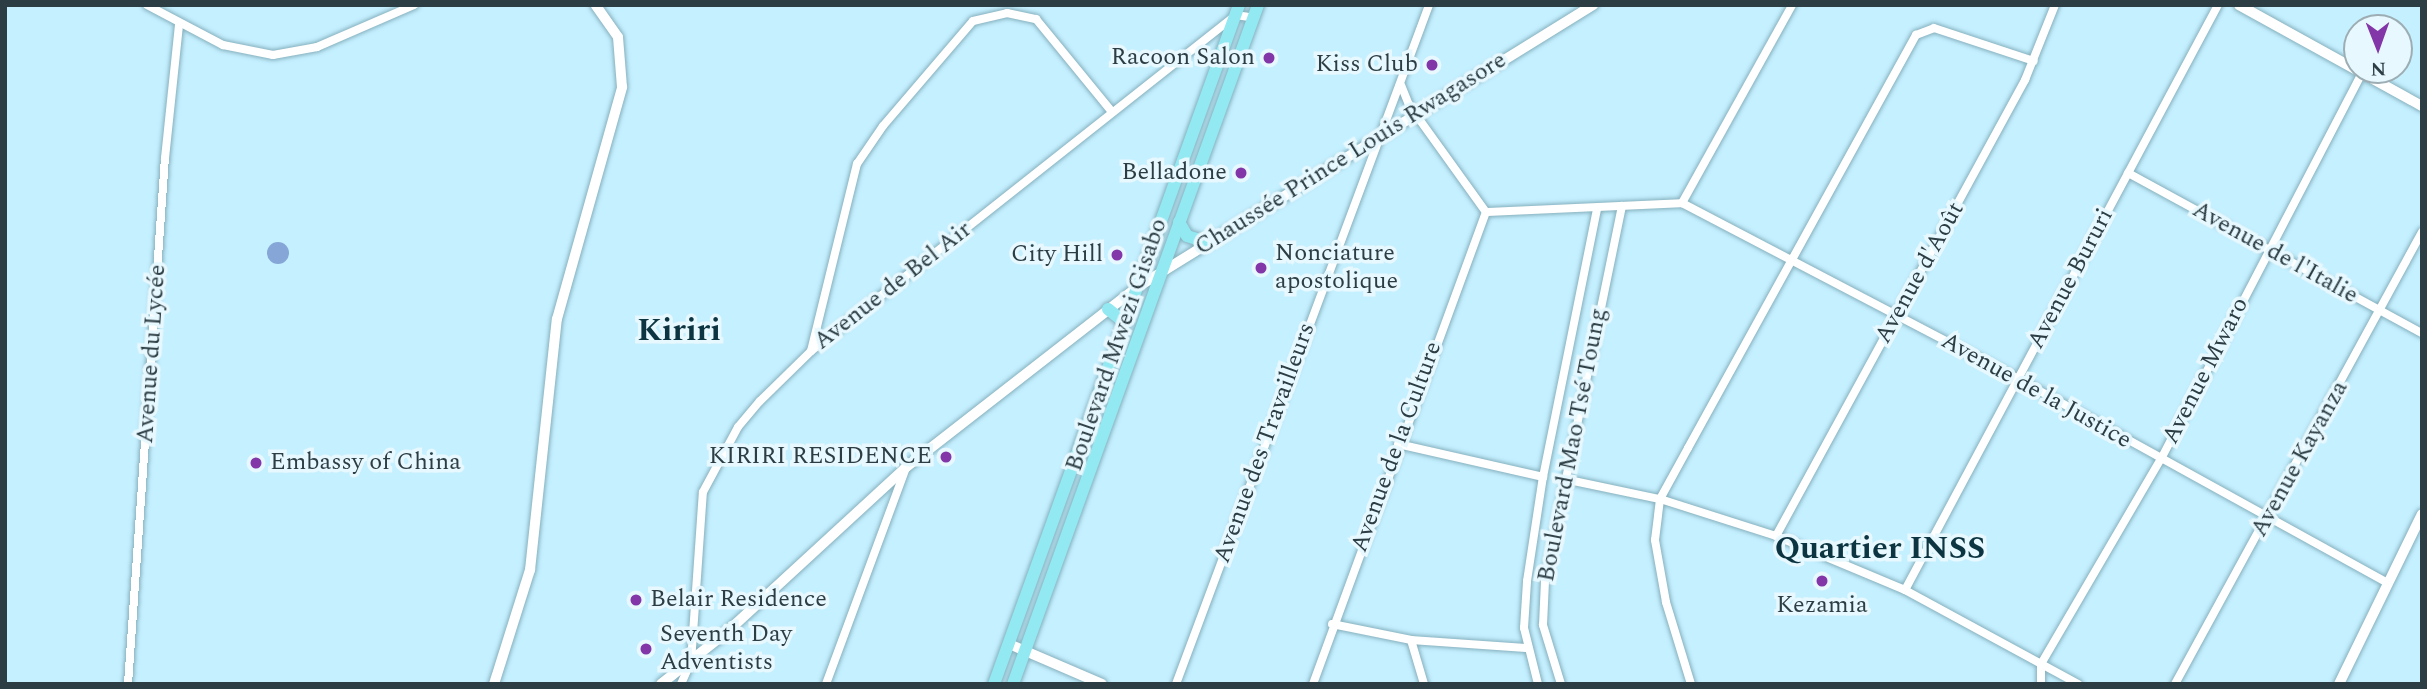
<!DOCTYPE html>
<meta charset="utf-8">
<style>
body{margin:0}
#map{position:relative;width:2427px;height:689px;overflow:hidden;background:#c5f0ff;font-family:Spectral,serif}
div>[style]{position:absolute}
.water>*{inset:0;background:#85a6d6}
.round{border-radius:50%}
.roads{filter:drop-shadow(0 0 2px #86b0be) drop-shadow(0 0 2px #86b0be)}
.street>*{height:8px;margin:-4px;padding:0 4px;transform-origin:4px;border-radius:4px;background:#fff}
.secondary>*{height:10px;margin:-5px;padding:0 5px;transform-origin:5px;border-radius:5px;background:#fff}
.primary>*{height:12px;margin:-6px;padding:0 6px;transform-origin:6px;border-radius:6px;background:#92e9f1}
.dots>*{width:19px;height:19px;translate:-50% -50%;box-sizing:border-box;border:4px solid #e7f8fe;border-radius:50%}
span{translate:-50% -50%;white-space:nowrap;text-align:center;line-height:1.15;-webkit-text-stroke:7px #e7f8fe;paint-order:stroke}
.poi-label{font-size:24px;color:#2c3d43}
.right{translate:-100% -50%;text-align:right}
.left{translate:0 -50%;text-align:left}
.street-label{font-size:24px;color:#2c3d43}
.district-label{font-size:32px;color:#0c3541;font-weight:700}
.frame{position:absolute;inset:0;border:7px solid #2c3d43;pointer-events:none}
.north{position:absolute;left:2343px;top:14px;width:70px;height:70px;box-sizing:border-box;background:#e7f8fe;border:2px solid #9cadb3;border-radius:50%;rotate:179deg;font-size:19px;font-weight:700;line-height:28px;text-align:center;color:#2c3d43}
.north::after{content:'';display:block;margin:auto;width:24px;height:32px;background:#8236a8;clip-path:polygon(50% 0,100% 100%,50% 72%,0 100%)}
</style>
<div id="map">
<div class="water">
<i class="round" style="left:267px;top:242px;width:22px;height:22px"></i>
</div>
<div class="roads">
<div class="street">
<i style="left:147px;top:5px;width:86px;rotate:27.8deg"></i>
<i style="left:223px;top:45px;width:51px;rotate:11.3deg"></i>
<i style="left:273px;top:55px;width:45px;rotate:-10.3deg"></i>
<i style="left:317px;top:47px;width:106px;rotate:-23.4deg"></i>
<i style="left:1401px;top:85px;width:22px;rotate:68deg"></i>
<i style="left:1409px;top:105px;width:132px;rotate:54.3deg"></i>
<i style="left:1486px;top:212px;width:196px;rotate:-2.6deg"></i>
<i style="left:2128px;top:173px;width:335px;rotate:28.6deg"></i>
<i style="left:1682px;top:203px;width:379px;rotate:27.6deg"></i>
<i style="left:2018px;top:379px;width:423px;rotate:28.9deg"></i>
<i style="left:1682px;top:203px;width:227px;rotate:-60.9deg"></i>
<i style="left:811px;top:351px;width:193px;rotate:-76.2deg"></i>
<i style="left:857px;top:164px;width:46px;rotate:-55.6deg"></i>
<i style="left:883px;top:126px;width:138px;rotate:-49.4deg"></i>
<i style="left:973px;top:21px;width:35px;rotate:-13deg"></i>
<i style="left:1007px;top:13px;width:30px;rotate:12deg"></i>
<i style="left:1036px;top:19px;width:120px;rotate:50.7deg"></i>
<i style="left:1398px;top:444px;width:149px;rotate:12.8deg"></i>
<i style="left:1564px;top:479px;width:98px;rotate:11.8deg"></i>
<i style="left:1660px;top:499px;width:122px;rotate:17.7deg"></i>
<i style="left:1776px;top:536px;width:140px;rotate:22.7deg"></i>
<i style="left:1905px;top:590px;width:197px;rotate:28.5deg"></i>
<i style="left:1776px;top:536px;width:520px;rotate:-61.36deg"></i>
<i style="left:2025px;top:80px;width:81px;rotate:-68.2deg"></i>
<i style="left:1905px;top:590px;width:663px;rotate:-61.85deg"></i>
<i style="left:1332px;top:624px;width:81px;rotate:11.4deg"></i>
<i style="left:1411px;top:640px;width:115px;rotate:4deg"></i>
<i style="left:1411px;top:640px;width:46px;rotate:73.5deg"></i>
<i style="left:128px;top:684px;width:527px;rotate:-85.98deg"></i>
<i style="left:165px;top:158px;width:134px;rotate:-84deg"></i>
<i style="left:681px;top:684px;width:24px;rotate:-66deg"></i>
<i style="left:691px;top:662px;width:170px;rotate:-86deg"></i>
<i style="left:703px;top:492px;width:74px;rotate:-61.7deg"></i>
<i style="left:738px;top:427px;width:34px;rotate:-50deg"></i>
<i style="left:760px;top:401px;width:71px;rotate:-44.4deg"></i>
<i style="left:811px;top:351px;width:542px;rotate:-38.33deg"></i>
<i style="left:1236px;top:15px;width:18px;rotate:9deg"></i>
<i style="left:826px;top:684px;width:228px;rotate:-69.7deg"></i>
<i style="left:1176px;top:684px;width:725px;rotate:-69.56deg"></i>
<i style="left:1313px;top:684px;width:503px;rotate:-69.87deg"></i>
<i style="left:1538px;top:684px;width:58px;rotate:-104deg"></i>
<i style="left:1524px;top:628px;width:47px;rotate:-86.3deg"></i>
<i style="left:1527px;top:581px;width:105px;rotate:-81.3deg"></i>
<i style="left:1543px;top:477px;width:274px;rotate:-78.6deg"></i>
<i style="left:1561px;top:684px;width:62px;rotate:-107deg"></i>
<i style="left:1543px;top:625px;width:44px;rotate:-87.4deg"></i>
<i style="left:1545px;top:581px;width:383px;rotate:-78.4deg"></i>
<i style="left:1691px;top:684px;width:86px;rotate:-107deg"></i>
<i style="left:1666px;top:602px;width:63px;rotate:-100.1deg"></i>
<i style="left:1655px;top:540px;width:41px;rotate:-83deg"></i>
<i style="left:1660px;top:499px;width:58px;rotate:-61.2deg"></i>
<i style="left:1688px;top:448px;width:472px;rotate:-61.1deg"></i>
<i style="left:1916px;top:35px;width:19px;rotate:-21deg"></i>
<i style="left:1934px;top:28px;width:105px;rotate:18.3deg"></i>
<i style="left:2041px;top:684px;width:20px;rotate:-90deg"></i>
<i style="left:2041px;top:664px;width:238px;rotate:-59.7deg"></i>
<i style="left:2161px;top:459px;width:434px;rotate:-62.5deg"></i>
<i style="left:2175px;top:684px;width:515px;rotate:-61.35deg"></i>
</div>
<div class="secondary">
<i style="left:2239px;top:5px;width:209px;rotate:28.9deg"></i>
<i style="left:1009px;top:644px;width:101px;rotate:23.3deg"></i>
<i style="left:494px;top:684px;width:120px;rotate:-72.5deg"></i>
<i style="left:530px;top:570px;width:252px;rotate:-83.9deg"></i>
<i style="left:557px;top:319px;width:241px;rotate:-74.3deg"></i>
<i style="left:622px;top:87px;width:50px;rotate:-94.6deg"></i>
<i style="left:618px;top:37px;width:39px;rotate:-125deg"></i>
<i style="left:661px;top:684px;width:85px;rotate:-38.3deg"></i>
<i style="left:728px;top:631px;width:241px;rotate:-42.6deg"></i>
<i style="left:905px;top:468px;width:293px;rotate:-37.9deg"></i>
<i style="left:1136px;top:288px;width:538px;rotate:-31.77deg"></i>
<i style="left:2339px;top:684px;width:189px;rotate:-64deg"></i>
</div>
<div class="primary">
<i style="left:1179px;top:222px;width:16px;rotate:60deg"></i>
<i style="left:1187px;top:236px;width:21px;rotate:17deg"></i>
<i style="left:1108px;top:309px;width:21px;rotate:39deg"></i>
<i style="left:994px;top:684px;width:722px;rotate:-70.16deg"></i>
<i style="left:1013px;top:684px;width:722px;rotate:-70.16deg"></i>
</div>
</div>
<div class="dots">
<i style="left:1269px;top:58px;background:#8236a8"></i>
<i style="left:1432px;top:65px;background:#8236a8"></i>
<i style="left:1241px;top:173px;background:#8236a8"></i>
<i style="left:1117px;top:255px;background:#8236a8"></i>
<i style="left:1261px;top:268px;background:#8236a8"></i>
<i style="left:946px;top:457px;background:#8236a8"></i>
<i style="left:256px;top:463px;background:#8236a8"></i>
<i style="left:1822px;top:581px;background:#8236a8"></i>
<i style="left:636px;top:600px;background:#8236a8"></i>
<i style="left:646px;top:649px;background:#8236a8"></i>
</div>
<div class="poi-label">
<span class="right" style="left:1255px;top:58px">Racoon Salon</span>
<span class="right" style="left:1418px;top:65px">Kiss Club</span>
<span class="right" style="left:1227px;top:173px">Belladone</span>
<span class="left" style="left:1275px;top:268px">Nonciature<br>apostolique</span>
<span class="right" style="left:1103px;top:255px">City Hill</span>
<span class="right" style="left:932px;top:457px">KIRIRI RESIDENCE</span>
<span class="left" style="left:270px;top:463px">Embassy of China</span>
<span class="left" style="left:650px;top:600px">Belair Residence</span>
<span style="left:1822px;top:606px">Kezamia</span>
<span class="left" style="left:660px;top:649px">Seventh Day<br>Adventists</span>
</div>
<div class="street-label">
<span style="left:1351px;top:154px;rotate:-32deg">Chaussée Prince Louis Rwagasore</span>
<span style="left:2275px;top:253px;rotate:29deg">Avenue de l'Italie</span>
<span style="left:1920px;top:273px;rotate:-61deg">Avenue d'Août</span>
<span style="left:2071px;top:279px;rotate:-62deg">Avenue Bururi</span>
<span style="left:893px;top:286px;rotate:-38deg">Avenue de Bel Air</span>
<span style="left:1117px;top:345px;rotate:-71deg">Boulevard Mwezi Gisabo</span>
<span style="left:152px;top:354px;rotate:-86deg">Avenue du Lycée</span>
<span style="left:2206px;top:371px;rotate:-63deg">Avenue Mwaro</span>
<span style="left:2036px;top:391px;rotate:29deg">Avenue de la Justice</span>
<span style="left:1265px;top:443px;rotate:-70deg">Avenue des Travailleurs</span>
<span style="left:1573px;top:445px;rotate:-79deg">Boulevard Mao Tsé Toung</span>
<span style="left:1397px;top:447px;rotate:-70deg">Avenue de la Culture</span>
<span style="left:2300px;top:459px;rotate:-61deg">Avenue Kayanza</span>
</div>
<div class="district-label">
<span style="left:679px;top:331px">Kiriri</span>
<span style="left:1880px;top:549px">Quartier INSS</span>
</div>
<div class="frame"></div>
<div class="north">N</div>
</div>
